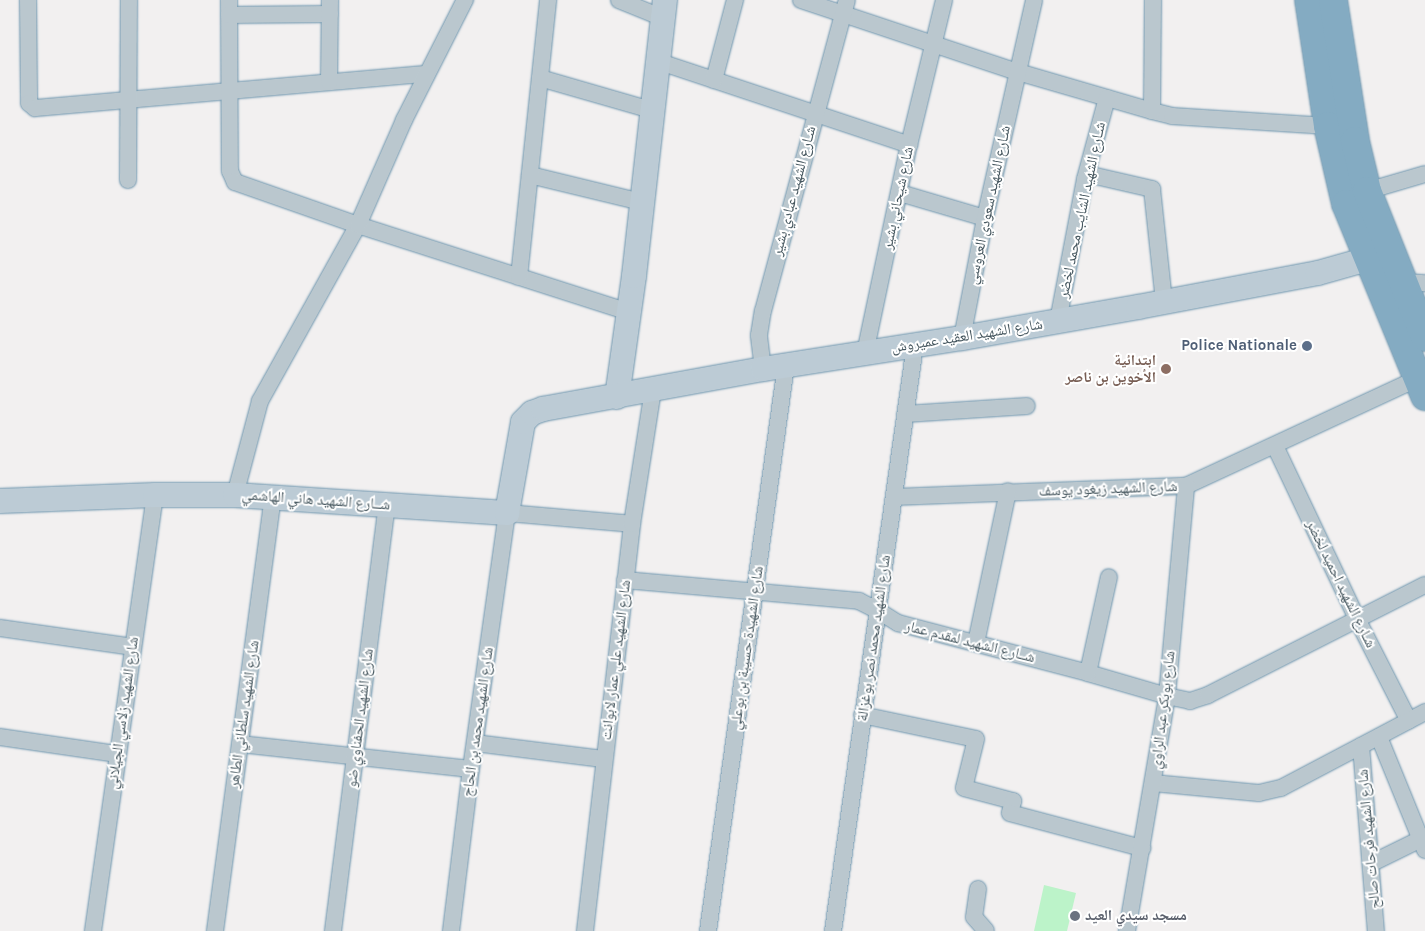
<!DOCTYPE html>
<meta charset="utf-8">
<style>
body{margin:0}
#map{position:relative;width:1425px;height:931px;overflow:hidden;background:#f2f0f0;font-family:Karla,"Noto Naskh Arabic",sans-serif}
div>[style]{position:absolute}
.green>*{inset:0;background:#bcf3c9}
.roads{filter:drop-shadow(0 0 1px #6f96ae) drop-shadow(0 0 1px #6f96ae)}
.street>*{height:16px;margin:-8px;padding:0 8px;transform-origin:8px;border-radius:8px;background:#bac7ce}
.secondary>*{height:24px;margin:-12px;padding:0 12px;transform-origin:12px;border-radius:12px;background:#bccbd5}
.highway>*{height:28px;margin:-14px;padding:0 14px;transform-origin:14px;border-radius:14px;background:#84abc2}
.dots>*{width:14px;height:14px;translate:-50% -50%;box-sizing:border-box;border:2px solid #fff;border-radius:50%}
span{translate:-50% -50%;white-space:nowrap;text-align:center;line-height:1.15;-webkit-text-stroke:4px #fff;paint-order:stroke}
.street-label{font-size:15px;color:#46575f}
.service-label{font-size:15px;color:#4e5e75;font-weight:700}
.right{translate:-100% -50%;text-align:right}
.education-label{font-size:15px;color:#785e54;font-weight:700}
.worship-label{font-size:15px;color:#5b616d;font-weight:700}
.left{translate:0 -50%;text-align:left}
</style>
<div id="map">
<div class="green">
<i style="clip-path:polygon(1044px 885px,1076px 893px,1067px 931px,1034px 931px)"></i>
</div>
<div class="roads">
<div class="street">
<i style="left:28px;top:0;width:103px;rotate:89.4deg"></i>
<i style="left:29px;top:103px;width:8px;rotate:40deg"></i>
<i style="left:35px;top:108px;width:392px;rotate:-5deg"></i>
<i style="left:229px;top:0;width:171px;rotate:89.7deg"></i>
<i style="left:230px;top:171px;width:12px;rotate:66deg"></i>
<i style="left:235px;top:182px;width:130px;rotate:19.3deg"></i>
<i style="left:358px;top:225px;width:285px;rotate:17.8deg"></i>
<i style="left:619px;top:0;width:48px;rotate:22.2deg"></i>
<i style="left:801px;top:0;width:229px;rotate:18.4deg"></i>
<i style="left:1018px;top:72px;width:140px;rotate:16.2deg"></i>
<i style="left:1152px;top:111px;width:21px;rotate:14deg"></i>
<i style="left:1172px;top:116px;width:156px;rotate:3.7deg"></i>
<i style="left:229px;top:15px;width:101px;rotate:-0.6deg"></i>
<i style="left:657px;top:61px;width:266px;rotate:18.4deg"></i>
<i style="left:540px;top:78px;width:116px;rotate:16.1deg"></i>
<i style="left:714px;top:80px;width:83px;rotate:-75.3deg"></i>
<i style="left:329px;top:82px;width:82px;rotate:-89.3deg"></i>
<i style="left:1152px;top:111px;width:111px;rotate:-89.5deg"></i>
<i style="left:1087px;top:174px;width:67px;rotate:13deg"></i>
<i style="left:1152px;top:189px;width:114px;rotate:83.9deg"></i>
<i style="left:530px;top:175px;width:115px;rotate:13.6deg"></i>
<i style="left:128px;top:180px;width:180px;rotate:-89.7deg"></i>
<i style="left:1367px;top:191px;width:60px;rotate:-16.3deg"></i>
<i style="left:900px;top:193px;width:89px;rotate:16.4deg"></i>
<i style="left:519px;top:277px;width:279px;rotate:-84deg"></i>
<i style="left:1403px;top:282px;width:22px;rotate:3deg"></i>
<i style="left:1058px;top:321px;width:145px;rotate:-79.2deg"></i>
<i style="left:1085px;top:179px;width:84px;rotate:-74.8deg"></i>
<i style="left:962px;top:338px;width:122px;rotate:-79.1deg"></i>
<i style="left:985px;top:218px;width:223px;rotate:-77.3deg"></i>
<i style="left:865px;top:353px;width:213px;rotate:-78.1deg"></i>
<i style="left:909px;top:145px;width:149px;rotate:-76.4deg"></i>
<i style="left:763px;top:369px;width:34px;rotate:-97deg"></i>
<i style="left:759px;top:335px;width:24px;rotate:-81deg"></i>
<i style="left:763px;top:311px;width:322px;rotate:-74.9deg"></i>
<i style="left:906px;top:414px;width:121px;rotate:-3.8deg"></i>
<i style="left:1275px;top:446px;width:191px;rotate:64.6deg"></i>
<i style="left:1357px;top:619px;width:114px;rotate:63deg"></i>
<i style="left:235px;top:495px;width:97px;rotate:-75.1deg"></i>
<i style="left:260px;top:401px;width:201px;rotate:-60.9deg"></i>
<i style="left:358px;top:225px;width:115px;rotate:-66.3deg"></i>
<i style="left:404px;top:120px;width:135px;rotate:-63.1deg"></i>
<i style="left:895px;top:497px;width:291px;rotate:-2.2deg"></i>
<i style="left:1186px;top:486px;width:255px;rotate:-24.9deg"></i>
<i style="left:625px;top:580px;width:235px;rotate:5.1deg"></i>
<i style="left:859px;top:601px;width:20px;rotate:27deg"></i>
<i style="left:877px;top:610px;width:25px;rotate:32deg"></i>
<i style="left:898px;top:623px;width:196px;rotate:14.7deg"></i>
<i style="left:1088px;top:673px;width:82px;rotate:16.2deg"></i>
<i style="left:1167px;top:696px;width:24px;rotate:12deg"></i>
<i style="left:1190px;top:701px;width:19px;rotate:-18deg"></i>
<i style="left:1208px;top:695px;width:243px;rotate:-26.9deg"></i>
<i style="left:0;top:628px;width:134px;rotate:8.1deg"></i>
<i style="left:976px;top:643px;width:155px;rotate:-78.1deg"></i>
<i style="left:1088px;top:673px;width:98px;rotate:-77.7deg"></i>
<i style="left:862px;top:715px;width:116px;rotate:11.9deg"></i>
<i style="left:976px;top:739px;width:50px;rotate:103.8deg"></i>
<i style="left:964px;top:788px;width:51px;rotate:14.9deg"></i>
<i style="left:1013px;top:801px;width:12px;rotate:104deg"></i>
<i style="left:1010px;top:813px;width:137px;rotate:14.9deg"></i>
<i style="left:0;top:737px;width:118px;rotate:8.3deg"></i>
<i style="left:1379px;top:737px;width:122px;rotate:67.8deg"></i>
<i style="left:475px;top:743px;width:129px;rotate:7.1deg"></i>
<i style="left:240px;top:744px;width:232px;rotate:6.2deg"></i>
<i style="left:1361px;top:746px;width:186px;rotate:85.4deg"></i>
<i style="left:1153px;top:783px;width:106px;rotate:5.4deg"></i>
<i style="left:1259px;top:793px;width:23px;rotate:-13deg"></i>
<i style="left:1281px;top:788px;width:163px;rotate:-27.8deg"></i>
<i style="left:1372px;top:863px;width:59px;rotate:-26.1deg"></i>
<i style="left:978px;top:889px;width:28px;rotate:98deg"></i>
<i style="left:974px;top:917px;width:18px;rotate:49deg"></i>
<i style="left:93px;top:931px;width:440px;rotate:-81.9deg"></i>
<i style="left:215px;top:931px;width:438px;rotate:-82.4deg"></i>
<i style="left:333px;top:931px;width:429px;rotate:-82.8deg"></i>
<i style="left:451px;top:931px;width:163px;rotate:-83deg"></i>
<i style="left:471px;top:769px;width:259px;rotate:-82deg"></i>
<i style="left:507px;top:513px;width:125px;rotate:5deg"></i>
<i style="left:585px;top:931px;width:410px;rotate:-83.4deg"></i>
<i style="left:632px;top:524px;width:136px;rotate:-81.1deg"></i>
<i style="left:708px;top:931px;width:571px;rotate:-82.15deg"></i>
<i style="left:833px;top:931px;width:592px;rotate:-82.03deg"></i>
<i style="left:1127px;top:931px;width:238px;rotate:-80.3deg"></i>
<i style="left:1167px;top:696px;width:211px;rotate:-84.8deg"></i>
</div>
<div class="secondary">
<i style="left:617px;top:397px;width:122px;rotate:-82deg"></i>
<i style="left:634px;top:276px;width:278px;rotate:-83.6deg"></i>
<i style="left:0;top:501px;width:155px;rotate:-2.2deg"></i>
<i style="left:155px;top:495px;width:80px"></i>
<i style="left:235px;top:495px;width:273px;rotate:3.8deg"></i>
<i style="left:507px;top:513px;width:92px;rotate:-80deg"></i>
<i style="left:523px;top:422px;width:13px;rotate:-45deg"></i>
<i style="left:532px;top:413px;width:12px;rotate:-20deg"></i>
<i style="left:543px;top:409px;width:224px;rotate:-10.3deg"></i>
<i style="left:763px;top:369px;width:201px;rotate:-8.9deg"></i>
<i style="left:962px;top:338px;width:179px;rotate:-10deg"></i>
<i style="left:1138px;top:307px;width:183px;rotate:-10.7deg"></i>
<i style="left:1318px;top:273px;width:70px;rotate:-15.8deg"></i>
</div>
<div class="highway">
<i style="left:1309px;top:0;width:127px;rotate:81.4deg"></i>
<i style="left:1328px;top:126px;width:80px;rotate:77deg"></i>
<i style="left:1346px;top:204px;width:208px;rotate:67.6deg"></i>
<i style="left:1333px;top:0;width:143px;rotate:81.1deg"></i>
<i style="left:1355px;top:141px;width:51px;rotate:76.5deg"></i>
<i style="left:1367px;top:191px;width:157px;rotate:68.3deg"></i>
</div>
</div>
<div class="dots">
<i style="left:1307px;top:346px;background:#5c6f8a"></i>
<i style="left:1166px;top:369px;background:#8d6e63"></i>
<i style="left:1075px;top:916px;background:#6b7280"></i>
</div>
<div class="street-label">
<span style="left:794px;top:191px;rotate:-75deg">شـارع الشهيد عبادي بشير</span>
<span style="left:898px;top:198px;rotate:-78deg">شارع شيحاني بشير</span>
<span style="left:989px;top:205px;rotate:-78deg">شـارع الشهيد سعودي العروسي</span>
<span style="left:1082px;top:210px;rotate:-78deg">شـارع الشهيد الشايب محمد لخضر</span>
<span style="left:967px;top:336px;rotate:-9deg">شارع الشهيد العقيد عميروش</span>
<span style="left:1108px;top:489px;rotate:-2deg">شارع الشهيد زيغود يوسف</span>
<span style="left:316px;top:500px;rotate:4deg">شــارع الشهيد هاني الهاشمي</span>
<span style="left:1341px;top:584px;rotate:64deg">شـارع الشهيد احميد لخضر</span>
<span style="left:874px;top:638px;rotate:-82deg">شارع الشهيد محمد نصر بوغزالة</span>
<span style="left:970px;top:642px;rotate:14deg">شــارع الشهيد لمقدم عمار</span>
<span style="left:747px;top:648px;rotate:-82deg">شارع الشهيدة حسيبة بن بوعلي</span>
<span style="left:616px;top:660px;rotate:-83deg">شارع الشهيد علي عمار لابوانت</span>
<span style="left:1163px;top:710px;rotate:-83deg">شارع بوبكر عبد الراوي</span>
<span style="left:123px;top:713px;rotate:-82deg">شارع الشهيد زلاسي الجيلاني</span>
<span style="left:244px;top:714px;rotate:-82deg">شارع الشهيد سلطاني الطاهر</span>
<span style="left:360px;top:718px;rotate:-83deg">شارع الشهيد الحفناوي ضو</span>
<span style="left:478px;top:722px;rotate:-82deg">شارع الشهيد محمد بن الحاج</span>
<span style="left:1369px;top:839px;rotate:-95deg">شارع الشهيد فرحات صالح</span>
</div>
<div class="service-label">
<span class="right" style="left:1297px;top:346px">Police Nationale</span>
</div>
<div class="education-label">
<span class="right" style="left:1156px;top:369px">ابتدائية<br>الأخوين بن ناصر</span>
</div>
<div class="worship-label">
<span class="left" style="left:1085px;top:916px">مسجد سيدي العيد</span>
</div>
</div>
